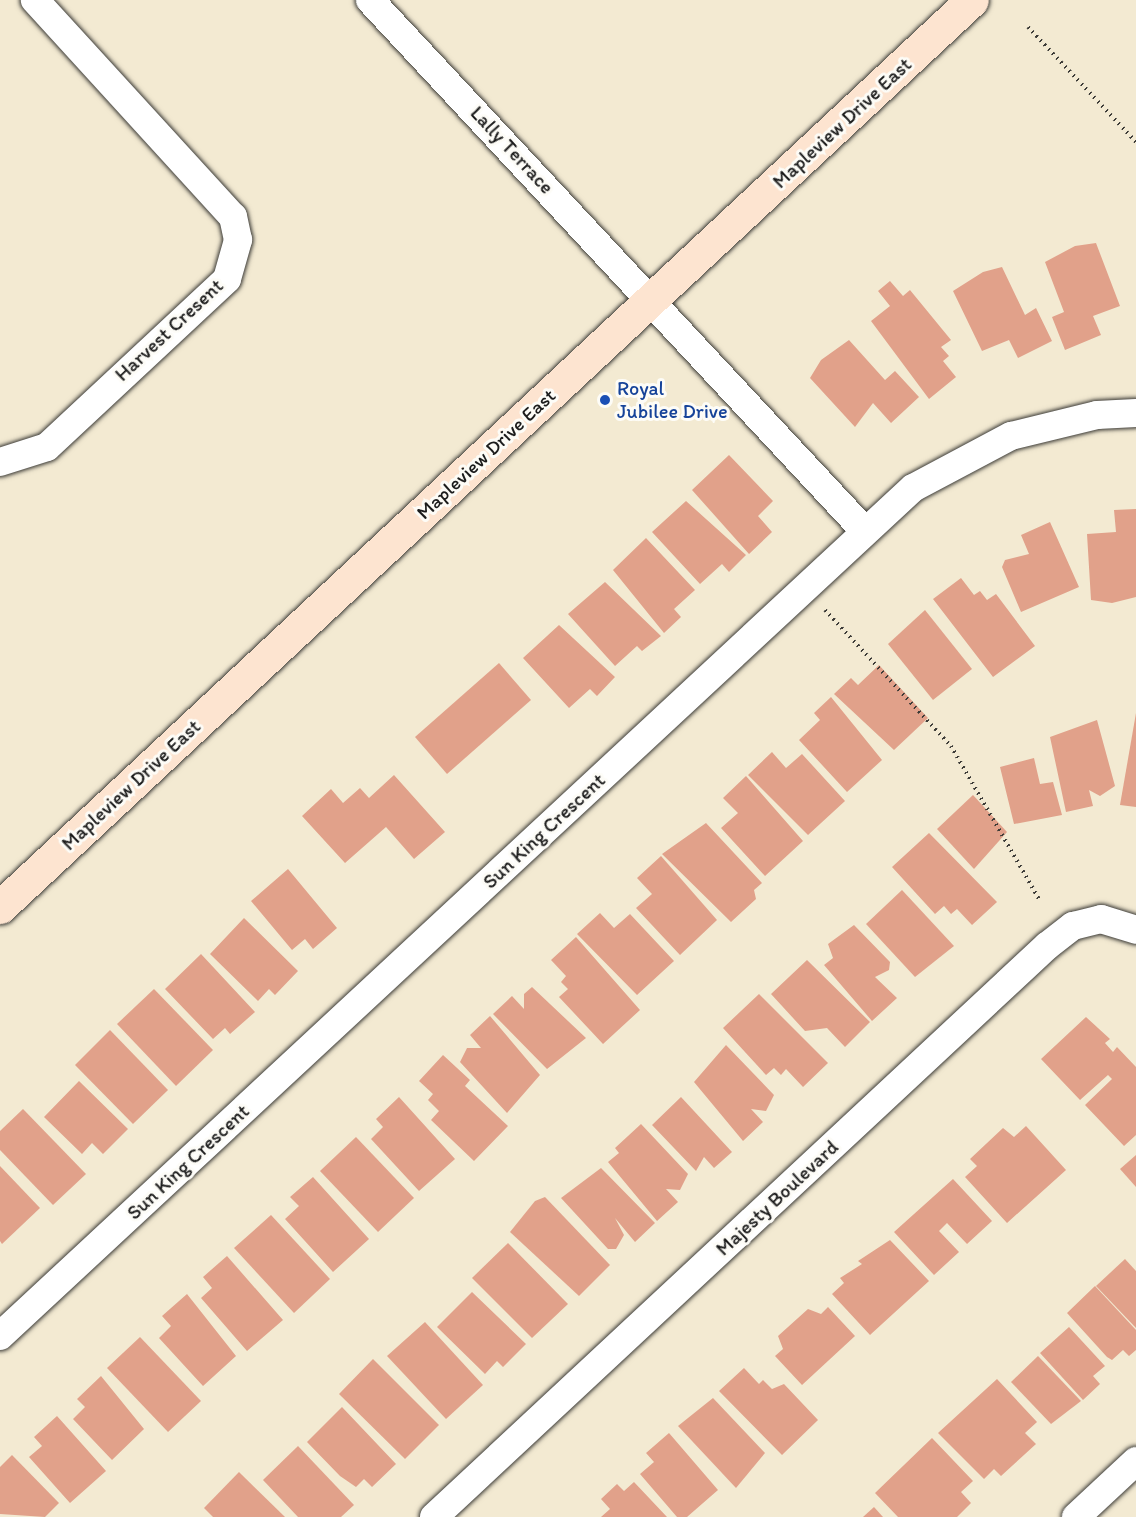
<!DOCTYPE html>
<style>
body{margin:0}
#map{position:relative;width:1136px;height:1517px;overflow:hidden;background:#f3ead2;font-family:Itim,sans-serif}
div>[style]{position:absolute}
.building>*{inset:0;background:#e1a18a}
.path>*{height:4px;margin-top:-2px;transform-origin:0;background:repeating-linear-gradient(90deg,#3c3b37 0 1.5px,transparent 0 6px)}
.roads{filter:drop-shadow(0 0 2px #3c3b37) drop-shadow(0 0 2px #3c3b37)}
.minor>*{height:28px;margin:-14px;padding:0 14px;transform-origin:14px;border-radius:14px;background:#fff}
.secondary>*{height:33px;margin:-16.5px;padding:0 16.5px;transform-origin:16.5px;border-radius:16.5px;background:#fde4d0}
.dots>*{width:16px;height:16px;translate:-50% -50%;box-sizing:border-box;border:3px solid #fdfcf7;border-radius:50%}
span{translate:-50% -50%;white-space:nowrap;text-align:center;line-height:1.15;-webkit-text-stroke:6px #fdfcf7;paint-order:stroke}
.street-label{font-size:20px;color:#1c1c1c}
.transit-label{font-size:20px;color:#164399}
.left{translate:0 -50%;text-align:left}
</style>
<div id="map">
<div class="building">
<i style="clip-path:polygon(1096px 243px,1120px 306px,1093px 316px,1101px 335px,1065px 350px,1052px 317px,1064px 312px,1045px 262px,1075px 246px)"></i>
<i style="clip-path:polygon(1002px 267px,1025px 315px,1036px 308px,1052px 341px,1018px 358px,1009px 340px,982px 351px,953px 291px,983px 272px)"></i>
<i style="clip-path:polygon(890px 281px,903px 296px,910px 290px,951px 340px,941px 347px,949px 356px,943px 361px,956px 377px,929px 399px,871px 321px,890px 306px,878px 291px)"></i>
<i style="clip-path:polygon(849px 340px,885px 380px,895px 371px,919px 397px,891px 423px,873px 403px,855px 427px,810px 378px,821px 360px)"></i>
<i style="clip-path:polygon(729px 455px,773px 501px,758px 516px,772px 532px,749px 554px,692px 490px)"></i>
<i style="clip-path:polygon(686px 501px,746px 555px,729px 572px,722px 564px,700px 584px,652px 532px)"></i>
<i style="clip-path:polygon(1136px 509px,1136px 597px,1112px 603px,1091px 600px,1087px 534px,1116px 532px,1114px 510px)"></i>
<i style="clip-path:polygon(1050px 522px,1079px 587px,1021px 612px,1002px 567px,1005px 560px,1029px 554px,1021px 535px)"></i>
<i style="clip-path:polygon(646px 538px,695px 590px,674px 609px,681px 617px,664px 633px,613px 570px)"></i>
<i style="clip-path:polygon(961px 578px,974px 595px,980px 591px,987px 600px,996px 594px,1035px 646px,993px 677px,933px 599px)"></i>
<i style="clip-path:polygon(605px 582px,661px 636px,642px 651px,637px 646px,615px 666px,568px 614px)"></i>
<i style="clip-path:polygon(925px 610px,972px 669px,933px 700px,888px 644px)"></i>
<i style="clip-path:polygon(559px 625px,615px 677px,597px 696px,590px 689px,569px 708px,523px 658px)"></i>
<i style="clip-path:polygon(499px 663px,531px 700px,447px 774px,415px 737px)"></i>
<i style="clip-path:polygon(879px 665px,928px 718px,894px 750px,834px 694px,851px 678px,858px 685px)"></i>
<i style="clip-path:polygon(831px 697px,882px 760px,847px 792px,799px 740px,820px 720px,814px 713px)"></i>
<i style="clip-path:polygon(1136px 713px,1136px 807px,1120px 805px)"></i>
<i style="clip-path:polygon(1097px 720px,1115px 786px,1100px 796px,1089px 790px,1093px 806px,1066px 812px,1050px 737px)"></i>
<i style="clip-path:polygon(772px 752px,786px 768px,802px 754px,845px 801px,808px 835px,748px 775px)"></i>
<i style="clip-path:polygon(1034px 758px,1040px 784px,1053px 782px,1062px 815px,1014px 824px,1000px 767px)"></i>
<i style="clip-path:polygon(394px 775px,445px 832px,414px 859px,386px 827px,345px 863px,302px 816px,331px 789px,343px 803px,360px 788px,369px 798px)"></i>
<i style="clip-path:polygon(746px 776px,803px 841px,765px 876px,721px 828px,738px 813px,723px 798px)"></i>
<i style="clip-path:polygon(973px 795px,1007px 832px,974px 869px,937px 829px)"></i>
<i style="clip-path:polygon(706px 823px,762px 883px,754px 890px,756px 899px,731px 922px,662px 854px)"></i>
<i style="clip-path:polygon(929px 833px,997px 902px,972px 925px,957px 909px,951px 914px,944px 906px,935px 914px,892px 867px)"></i>
<i style="clip-path:polygon(661px 856px,717px 920px,680px 955px,636px 908px,652px 894px,637px 878px)"></i>
<i style="clip-path:polygon(288px 869px,337px 928px,313px 949px,305px 939px,292px 950px,251px 901px)"></i>
<i style="clip-path:polygon(902px 890px,954px 946px,915px 977px,866px 924px)"></i>
<i style="clip-path:polygon(600px 913px,614px 928px,630px 914px,674px 961px,637px 995px,577px 934px)"></i>
<i style="clip-path:polygon(244px 918px,298px 971px,275px 995px,269px 989px,258px 1001px,210px 954px)"></i>
<i style="clip-path:polygon(854px 925px,890px 962px,889px 970px,875px 977px,897px 998px,872px 1021px,824px 965px,833px 958px,828px 944px)"></i>
<i style="clip-path:polygon(576px 937px,640px 1010px,603px 1044px,559px 997px,568px 989px,561px 982px,566px 976px,551px 960px)"></i>
<i style="clip-path:polygon(201px 954px,255px 1012px,230px 1034px,225px 1028px,213px 1039px,165px 989px)"></i>
<i style="clip-path:polygon(807px 960px,870px 1022px,845px 1047px,827px 1028px,805px 1031px,771px 994px)"></i>
<i style="clip-path:polygon(532px 987px,586px 1038px,547px 1069px,493px 1014px,512px 996px,524px 1009px,524px 994px)"></i>
<i style="clip-path:polygon(154px 989px,213px 1050px,176px 1086px,117px 1024px)"></i>
<i style="clip-path:polygon(759px 994px,828px 1063px,803px 1087px,786px 1069px,781px 1075px,774px 1068px,766px 1075px,723px 1028px)"></i>
<i style="clip-path:polygon(490px 1016px,540px 1075px,507px 1113px,460px 1062px,467px 1048px,481px 1048px,470px 1035px)"></i>
<i style="clip-path:polygon(1086px 1017px,1110px 1039px,1105px 1043px,1113px 1052px,1117px 1047px,1136px 1067px,1136px 1135px,1124px 1146px,1085px 1105px,1112px 1079px,1108px 1075px,1080px 1100px,1041px 1059px)"></i>
<i style="clip-path:polygon(110px 1030px,168px 1090px,133px 1124px,75px 1065px)"></i>
<i style="clip-path:polygon(726px 1045px,774px 1095px,766px 1111px,751px 1109px,763px 1122px,743px 1141px,694px 1082px)"></i>
<i style="clip-path:polygon(443px 1055px,470px 1080px,465px 1086px,508px 1126px,474px 1161px,431px 1120px,439px 1111px,428px 1100px,433px 1094px,419px 1081px)"></i>
<i style="clip-path:polygon(79px 1081px,128px 1129px,103px 1154px,92px 1143px,82px 1154px,44px 1117px)"></i>
<i style="clip-path:polygon(399px 1097px,455px 1159px,419px 1191px,371px 1139px,383px 1127px,376px 1119px)"></i>
<i style="clip-path:polygon(681px 1097px,732px 1152px,714px 1168px,704px 1157px,696px 1171px,652px 1125px)"></i>
<i style="clip-path:polygon(23px 1109px,86px 1174px,53px 1205px,0 1150px,0 1131px)"></i>
<i style="clip-path:polygon(641px 1124px,688px 1174px,680px 1190px,666px 1189px,678px 1202px,657px 1221px,608px 1162px,619px 1153px,615px 1148px)"></i>
<i style="clip-path:polygon(1026px 1126px,1066px 1170px,1007px 1223px,965px 1177px,977px 1166px,970px 1159px,1003px 1128px,1014px 1137px)"></i>
<i style="clip-path:polygon(356px 1137px,414px 1198px,378px 1232px,320px 1171px)"></i>
<i style="clip-path:polygon(1136px 1155px,1136px 1187px,1120px 1169px)"></i>
<i style="clip-path:polygon(0 1166px,40px 1208px,2px 1244px,0 1241px)"></i>
<i style="clip-path:polygon(601px 1168px,655px 1223px,635px 1242px,615px 1218px,624px 1235px,616px 1249px,608px 1249px,561px 1198px)"></i>
<i style="clip-path:polygon(313px 1177px,369px 1239px,333px 1272px,285px 1219px,299px 1206px,290px 1197px)"></i>
<i style="clip-path:polygon(953px 1179px,992px 1221px,967px 1244px,947px 1223px,939px 1231px,959px 1252px,934px 1275px,894px 1232px)"></i>
<i style="clip-path:polygon(545px 1197px,610px 1265px,579px 1296px,510px 1232px,535px 1201px)"></i>
<i style="clip-path:polygon(271px 1215px,330px 1279px,294px 1313px,234px 1248px)"></i>
<i style="clip-path:polygon(890px 1240px,929px 1281px,870px 1335px,832px 1294px,844px 1283px,840px 1278px,862px 1264px,858px 1261px)"></i>
<i style="clip-path:polygon(508px 1243px,568px 1304px,532px 1338px,472px 1278px)"></i>
<i style="clip-path:polygon(227px 1256px,283px 1320px,247px 1351px,201px 1298px,212px 1288px,203px 1277px)"></i>
<i style="clip-path:polygon(1125px 1259px,1136px 1271px,1136px 1328px,1096px 1286px)"></i>
<i style="clip-path:polygon(1095px 1286px,1136px 1330px,1136px 1350px,1129px 1356px,1123px 1350px,1112px 1360px,1107px 1357px,1067px 1313px)"></i>
<i style="clip-path:polygon(472px 1292px,526px 1344px,503px 1367px,497px 1361px,485px 1374px,437px 1327px)"></i>
<i style="clip-path:polygon(187px 1294px,236px 1356px,203px 1386px,159px 1338px,171px 1326px,162px 1316px)"></i>
<i style="clip-path:polygon(828px 1307px,855px 1336px,802px 1385px,775px 1356px,783px 1349px,778px 1336px,808px 1309px,821px 1314px)"></i>
<i style="clip-path:polygon(425px 1322px,483px 1385px,446px 1419px,387px 1356px)"></i>
<i style="clip-path:polygon(1069px 1327px,1105px 1366px,1093px 1376px,1100px 1384px,1083px 1400px,1040px 1353px)"></i>
<i style="clip-path:polygon(140px 1337px,201px 1401px,168px 1432px,107px 1368px)"></i>
<i style="clip-path:polygon(1038px 1356px,1081px 1401px,1051px 1424px,1011px 1382px)"></i>
<i style="clip-path:polygon(373px 1359px,439px 1425px,405px 1459px,339px 1394px)"></i>
<i style="clip-path:polygon(744px 1368px,759px 1384px,763px 1380px,772px 1389px,784px 1384px,818px 1420px,782px 1455px,719px 1391px)"></i>
<i style="clip-path:polygon(101px 1376px,144px 1429px,112px 1460px,73px 1419px,85px 1407px,77px 1399px)"></i>
<i style="clip-path:polygon(997px 1379px,1037px 1422px,1025px 1433px,1036px 1444px,1001px 1476px,994px 1469px,984px 1479px,938px 1433px)"></i>
<i style="clip-path:polygon(713px 1398px,765px 1453px,736px 1488px,678px 1426px)"></i>
<i style="clip-path:polygon(342px 1407px,396px 1464px,372px 1487px,364px 1479px,356px 1487px,340px 1476px,307px 1442px)"></i>
<i style="clip-path:polygon(57px 1416px,106px 1471px,70px 1503px,29px 1457px,42px 1446px,34px 1437px)"></i>
<i style="clip-path:polygon(669px 1433px,718px 1490px,687px 1517px,677px 1517px,640px 1474px,654px 1462px,646px 1453px)"></i>
<i style="clip-path:polygon(932px 1438px,973px 1481px,961px 1492px,971px 1503px,957px 1517px,898px 1517px,875px 1493px)"></i>
<i style="clip-path:polygon(298px 1446px,354px 1505px,341px 1517px,298px 1517px,263px 1480px)"></i>
<i style="clip-path:polygon(12px 1455px,59px 1503px,45px 1517px,0 1514px,0 1467px)"></i>
<i style="clip-path:polygon(239px 1472px,285px 1517px,213px 1517px,204px 1508px)"></i>
<i style="clip-path:polygon(634px 1482px,667px 1517px,601px 1517px,610px 1509px,601px 1499px,617px 1484px,624px 1491px)"></i>
<i style="clip-path:polygon(874px 1507px,883px 1517px,863px 1517px)"></i>
</div>
<div class="path">
<i style="left:1028px;top:27px;width:158px;rotate:46.8deg"></i>
<i style="left:825px;top:610px;width:185px;rotate:47.2deg"></i>
<i style="left:951px;top:746px;width:177px;rotate:60.1deg"></i>
</div>
<div class="roads">
<div class="minor">
<i style="left:370px;top:0;width:723px;rotate:47.02deg"></i>
<i style="left:0;top:462px;width:49px;rotate:-17.7deg"></i>
<i style="left:47px;top:447px;width:246px;rotate:-43deg"></i>
<i style="left:227px;top:279px;width:41px;rotate:-74.2deg"></i>
<i style="left:238px;top:240px;width:24px;rotate:-102deg"></i>
<i style="left:233px;top:217px;width:294px;rotate:-132.4deg"></i>
<i style="left:0;top:1336px;width:1246px;rotate:-42.89deg"></i>
<i style="left:913px;top:488px;width:111px;rotate:-28deg"></i>
<i style="left:1011px;top:436px;width:89px;rotate:-13.7deg"></i>
<i style="left:1097px;top:415px;width:39px;rotate:-3deg"></i>
<i style="left:434px;top:1517px;width:838px;rotate:-42.97deg"></i>
<i style="left:1047px;top:946px;width:33px;rotate:-38deg"></i>
<i style="left:1073px;top:926px;width:29px;rotate:-14deg"></i>
<i style="left:1101px;top:919px;width:37px;rotate:17deg"></i>
<i style="left:1076px;top:1517px;width:82px;rotate:-43deg"></i>
</div>
<div class="secondary">
<i style="left:0;top:907px;width:1329px;rotate:-43.02deg"></i>
</div>
</div>
<div class="dots">
<i style="left:605px;top:400px;background:#1a4fb4"></i>
</div>
<div class="street-label">
<span style="left:842px;top:123px;rotate:-43deg">Mapleview Drive East</span>
<span style="left:512px;top:150px;rotate:47deg">Lally Terrace</span>
<span style="left:169px;top:330px;rotate:-43deg">Harvest Cresent</span>
<span style="left:486px;top:454px;rotate:-43deg">Mapleview Drive East</span>
<span style="left:131px;top:785px;rotate:-43deg">Mapleview Drive East</span>
<span style="left:544px;top:831px;rotate:-43deg">Sun King Crescent</span>
<span style="left:188px;top:1162px;rotate:-43deg">Sun King Crescent</span>
<span style="left:777px;top:1198px;rotate:-43deg">Majesty Boulevard</span>
</div>
<div class="transit-label">
<span class="left" style="left:617px;top:400px">Royal<br>Jubilee Drive</span>
</div>
</div>
